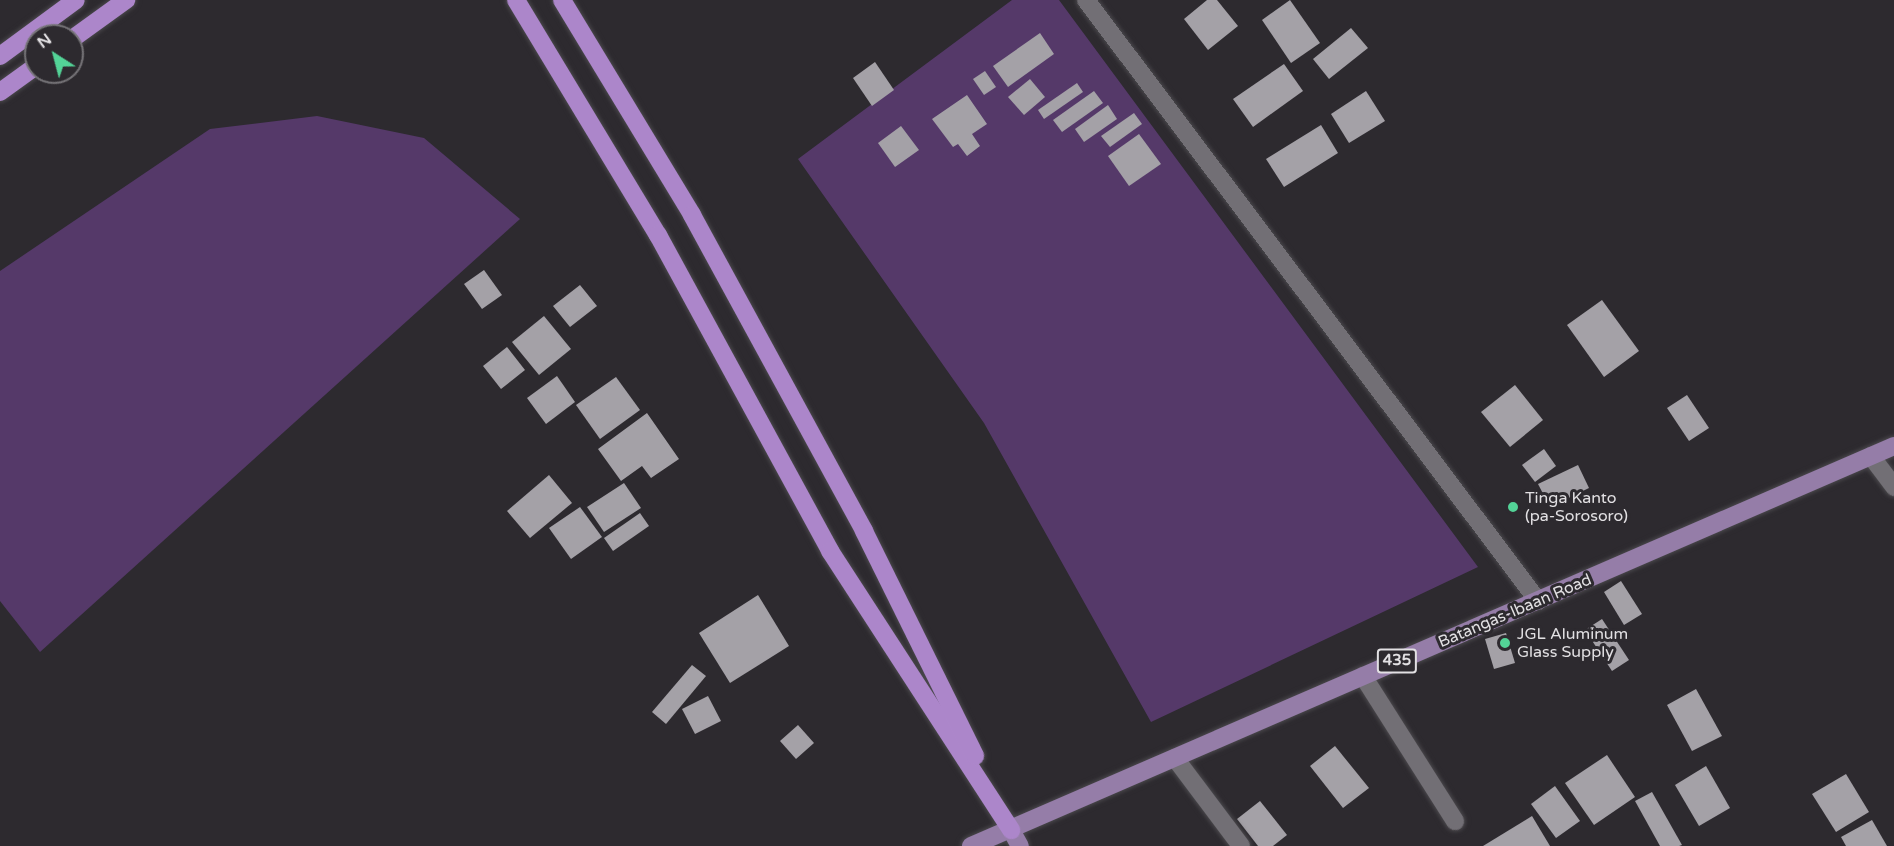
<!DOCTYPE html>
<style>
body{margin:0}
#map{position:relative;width:1894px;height:846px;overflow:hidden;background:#2d2a2f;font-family:"Varela Round",sans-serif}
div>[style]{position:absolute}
.green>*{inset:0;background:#553969}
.building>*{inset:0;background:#a4a1a7}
.roads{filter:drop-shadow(0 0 2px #4a484c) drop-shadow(0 0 2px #4a484c)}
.minor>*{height:18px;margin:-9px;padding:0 9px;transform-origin:9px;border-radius:9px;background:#726f75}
.major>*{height:18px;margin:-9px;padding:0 9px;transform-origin:9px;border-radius:9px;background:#957da8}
.highway>*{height:18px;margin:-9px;padding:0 9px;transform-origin:9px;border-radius:9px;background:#ac86ca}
.dots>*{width:16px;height:16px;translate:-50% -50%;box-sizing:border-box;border:3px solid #2d2a2f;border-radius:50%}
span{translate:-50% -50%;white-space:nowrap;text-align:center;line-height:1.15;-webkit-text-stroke:6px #2d2a2f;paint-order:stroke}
.shield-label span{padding:2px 4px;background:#2d2a2f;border:2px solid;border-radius:4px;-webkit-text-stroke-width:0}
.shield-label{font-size:15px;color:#e2e0e3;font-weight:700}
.poi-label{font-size:16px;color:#e2e0e3}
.left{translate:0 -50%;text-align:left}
.street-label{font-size:16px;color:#e2e0e3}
.north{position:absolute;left:24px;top:24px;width:60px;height:60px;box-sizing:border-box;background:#2d2a2f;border:2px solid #757377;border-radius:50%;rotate:324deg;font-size:16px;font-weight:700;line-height:24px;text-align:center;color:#e2e0e3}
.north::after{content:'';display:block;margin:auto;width:21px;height:27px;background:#53d397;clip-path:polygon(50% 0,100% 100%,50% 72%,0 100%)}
</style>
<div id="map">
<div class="green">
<i style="clip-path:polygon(1012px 0,1059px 0,1478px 567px,1151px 722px,984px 423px,798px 159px)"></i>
<i style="clip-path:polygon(317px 116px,424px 138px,520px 219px,40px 652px,0 601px,0 271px,210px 129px)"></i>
</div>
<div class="building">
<i style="clip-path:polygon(1207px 0,1217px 0,1238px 26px,1208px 50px,1184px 19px)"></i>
<i style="clip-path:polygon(1290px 0,1320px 43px,1291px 63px,1262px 20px)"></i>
<i style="clip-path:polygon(1351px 28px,1368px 48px,1329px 79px,1313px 59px)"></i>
<i style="clip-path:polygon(1040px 33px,1054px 54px,1008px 87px,993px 66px)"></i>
<i style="clip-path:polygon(875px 62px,894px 90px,872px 106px,853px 78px)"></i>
<i style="clip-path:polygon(1284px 64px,1303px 91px,1253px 127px,1233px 99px)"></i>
<i style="clip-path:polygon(985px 71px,996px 87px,984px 95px,973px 79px)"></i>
<i style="clip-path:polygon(1030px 79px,1045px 97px,1024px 115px,1008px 97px)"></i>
<i style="clip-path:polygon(1077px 83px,1083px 92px,1044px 119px,1038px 110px)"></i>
<i style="clip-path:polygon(1094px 91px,1103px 103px,1062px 132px,1053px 120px)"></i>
<i style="clip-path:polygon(1366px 91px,1385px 121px,1349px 143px,1331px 114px)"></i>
<i style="clip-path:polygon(967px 95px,987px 124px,972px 134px,980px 146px,967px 156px,958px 144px,953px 147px,932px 119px)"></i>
<i style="clip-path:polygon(1108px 105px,1117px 119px,1084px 142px,1075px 129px)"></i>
<i style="clip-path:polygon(1134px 113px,1142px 124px,1110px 147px,1101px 136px)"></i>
<i style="clip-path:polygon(1321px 125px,1338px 153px,1284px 187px,1266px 159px)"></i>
<i style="clip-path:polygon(901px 126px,919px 150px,895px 167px,878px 143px)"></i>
<i style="clip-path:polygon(1139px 134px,1161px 164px,1129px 186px,1108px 156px)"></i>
<i style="clip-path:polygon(484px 270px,502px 295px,482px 309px,464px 284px)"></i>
<i style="clip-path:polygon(580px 285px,597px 306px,570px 327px,553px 306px)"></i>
<i style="clip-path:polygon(1602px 300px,1639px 351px,1604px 377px,1567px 325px)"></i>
<i style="clip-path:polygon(544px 316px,571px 349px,539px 375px,512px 342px)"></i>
<i style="clip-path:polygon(507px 347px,525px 370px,501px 389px,483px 366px)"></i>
<i style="clip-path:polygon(557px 376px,575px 402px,546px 424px,527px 398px)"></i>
<i style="clip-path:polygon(616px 377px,640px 410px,600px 439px,576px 405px)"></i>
<i style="clip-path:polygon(1515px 385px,1543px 420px,1510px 447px,1481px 412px)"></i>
<i style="clip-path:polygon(1687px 395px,1709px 428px,1689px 441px,1667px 408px)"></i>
<i style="clip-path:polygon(647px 413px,679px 459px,651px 478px,642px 466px,621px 481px,598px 449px)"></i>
<i style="clip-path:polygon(1544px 449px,1556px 466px,1535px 482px,1522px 465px)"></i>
<i style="clip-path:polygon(1578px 465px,1589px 488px,1550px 507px,1538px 484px)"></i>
<i style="clip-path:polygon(549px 475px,572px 503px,530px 538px,507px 511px)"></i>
<i style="clip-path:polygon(624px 483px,641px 508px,604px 532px,587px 507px)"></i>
<i style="clip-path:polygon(580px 507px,602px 537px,571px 559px,549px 528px)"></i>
<i style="clip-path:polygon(640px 513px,649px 526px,613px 551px,604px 538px)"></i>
<i style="clip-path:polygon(1621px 581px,1642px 614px,1624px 625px,1604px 592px)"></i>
<i style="clip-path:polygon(758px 595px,789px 646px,730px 683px,699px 633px)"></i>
<i style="clip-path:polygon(1602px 619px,1629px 660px,1612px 671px,1585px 630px)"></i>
<i style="clip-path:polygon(1506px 633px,1515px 663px,1494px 669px,1485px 639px)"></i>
<i style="clip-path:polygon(692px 665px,706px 676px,666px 724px,652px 712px)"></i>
<i style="clip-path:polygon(1696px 689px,1722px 736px,1692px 751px,1667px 705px)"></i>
<i style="clip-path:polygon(708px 696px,721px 721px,695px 734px,682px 709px)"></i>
<i style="clip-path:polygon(798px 725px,814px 743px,796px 759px,780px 741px)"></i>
<i style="clip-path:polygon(1335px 746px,1369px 788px,1343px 808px,1310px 766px)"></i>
<i style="clip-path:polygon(1607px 755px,1635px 797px,1594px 825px,1565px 783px)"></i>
<i style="clip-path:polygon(1706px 766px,1730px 808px,1699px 826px,1675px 785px)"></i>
<i style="clip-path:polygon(1846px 774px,1869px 812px,1836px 832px,1812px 794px)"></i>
<i style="clip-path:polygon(1555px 786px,1580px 821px,1556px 838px,1531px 804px)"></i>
<i style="clip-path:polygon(1652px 792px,1682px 845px,1679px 846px,1660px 846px,1635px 801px)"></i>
<i style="clip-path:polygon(1260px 801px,1287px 835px,1273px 846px,1258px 846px,1237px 819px)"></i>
<i style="clip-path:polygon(1532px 816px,1550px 846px,1483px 846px)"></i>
<i style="clip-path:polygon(1872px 820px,1887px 846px,1846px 846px,1841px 837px)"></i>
</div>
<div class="roads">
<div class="minor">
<i style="left:1086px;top:0;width:752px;rotate:53.05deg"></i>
<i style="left:1871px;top:456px;width:39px;rotate:53deg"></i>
<i style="left:1363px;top:676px;width:172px;rotate:57.6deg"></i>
<i style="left:1175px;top:758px;width:110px;rotate:53.1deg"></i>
</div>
<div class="major">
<i style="left:1011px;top:830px;width:18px;rotate:61deg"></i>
<i style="left:971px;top:846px;width:1006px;rotate:-23.43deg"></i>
</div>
<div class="highway">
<i style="left:516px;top:0;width:275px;rotate:58.9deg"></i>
<i style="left:658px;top:235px;width:360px;rotate:61.4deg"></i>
<i style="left:830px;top:551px;width:333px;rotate:57deg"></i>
<i style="left:562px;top:0;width:251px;rotate:58.8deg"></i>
<i style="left:692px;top:215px;width:360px;rotate:61.4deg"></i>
<i style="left:864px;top:531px;width:251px;rotate:63.7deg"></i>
<i style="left:72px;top:39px;width:67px;rotate:-35.8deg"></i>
<i style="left:0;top:56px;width:94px;rotate:-36.4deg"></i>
<i style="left:0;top:92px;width:44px;rotate:-35.8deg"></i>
</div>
</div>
<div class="dots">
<i style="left:1513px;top:507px;background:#53d397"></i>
<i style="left:1505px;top:643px;background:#53d397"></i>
</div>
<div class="shield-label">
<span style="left:1397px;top:661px">435</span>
</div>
<div class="poi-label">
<span class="left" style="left:1525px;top:507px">Tinga Kanto<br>(pa-Sorosoro)</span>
<span class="left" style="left:1517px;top:643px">JGL Aluminum<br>Glass Supply</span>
</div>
<div class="street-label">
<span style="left:1515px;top:611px;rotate:-23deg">Batangas-Ibaan Road</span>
</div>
<div class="north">N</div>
</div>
